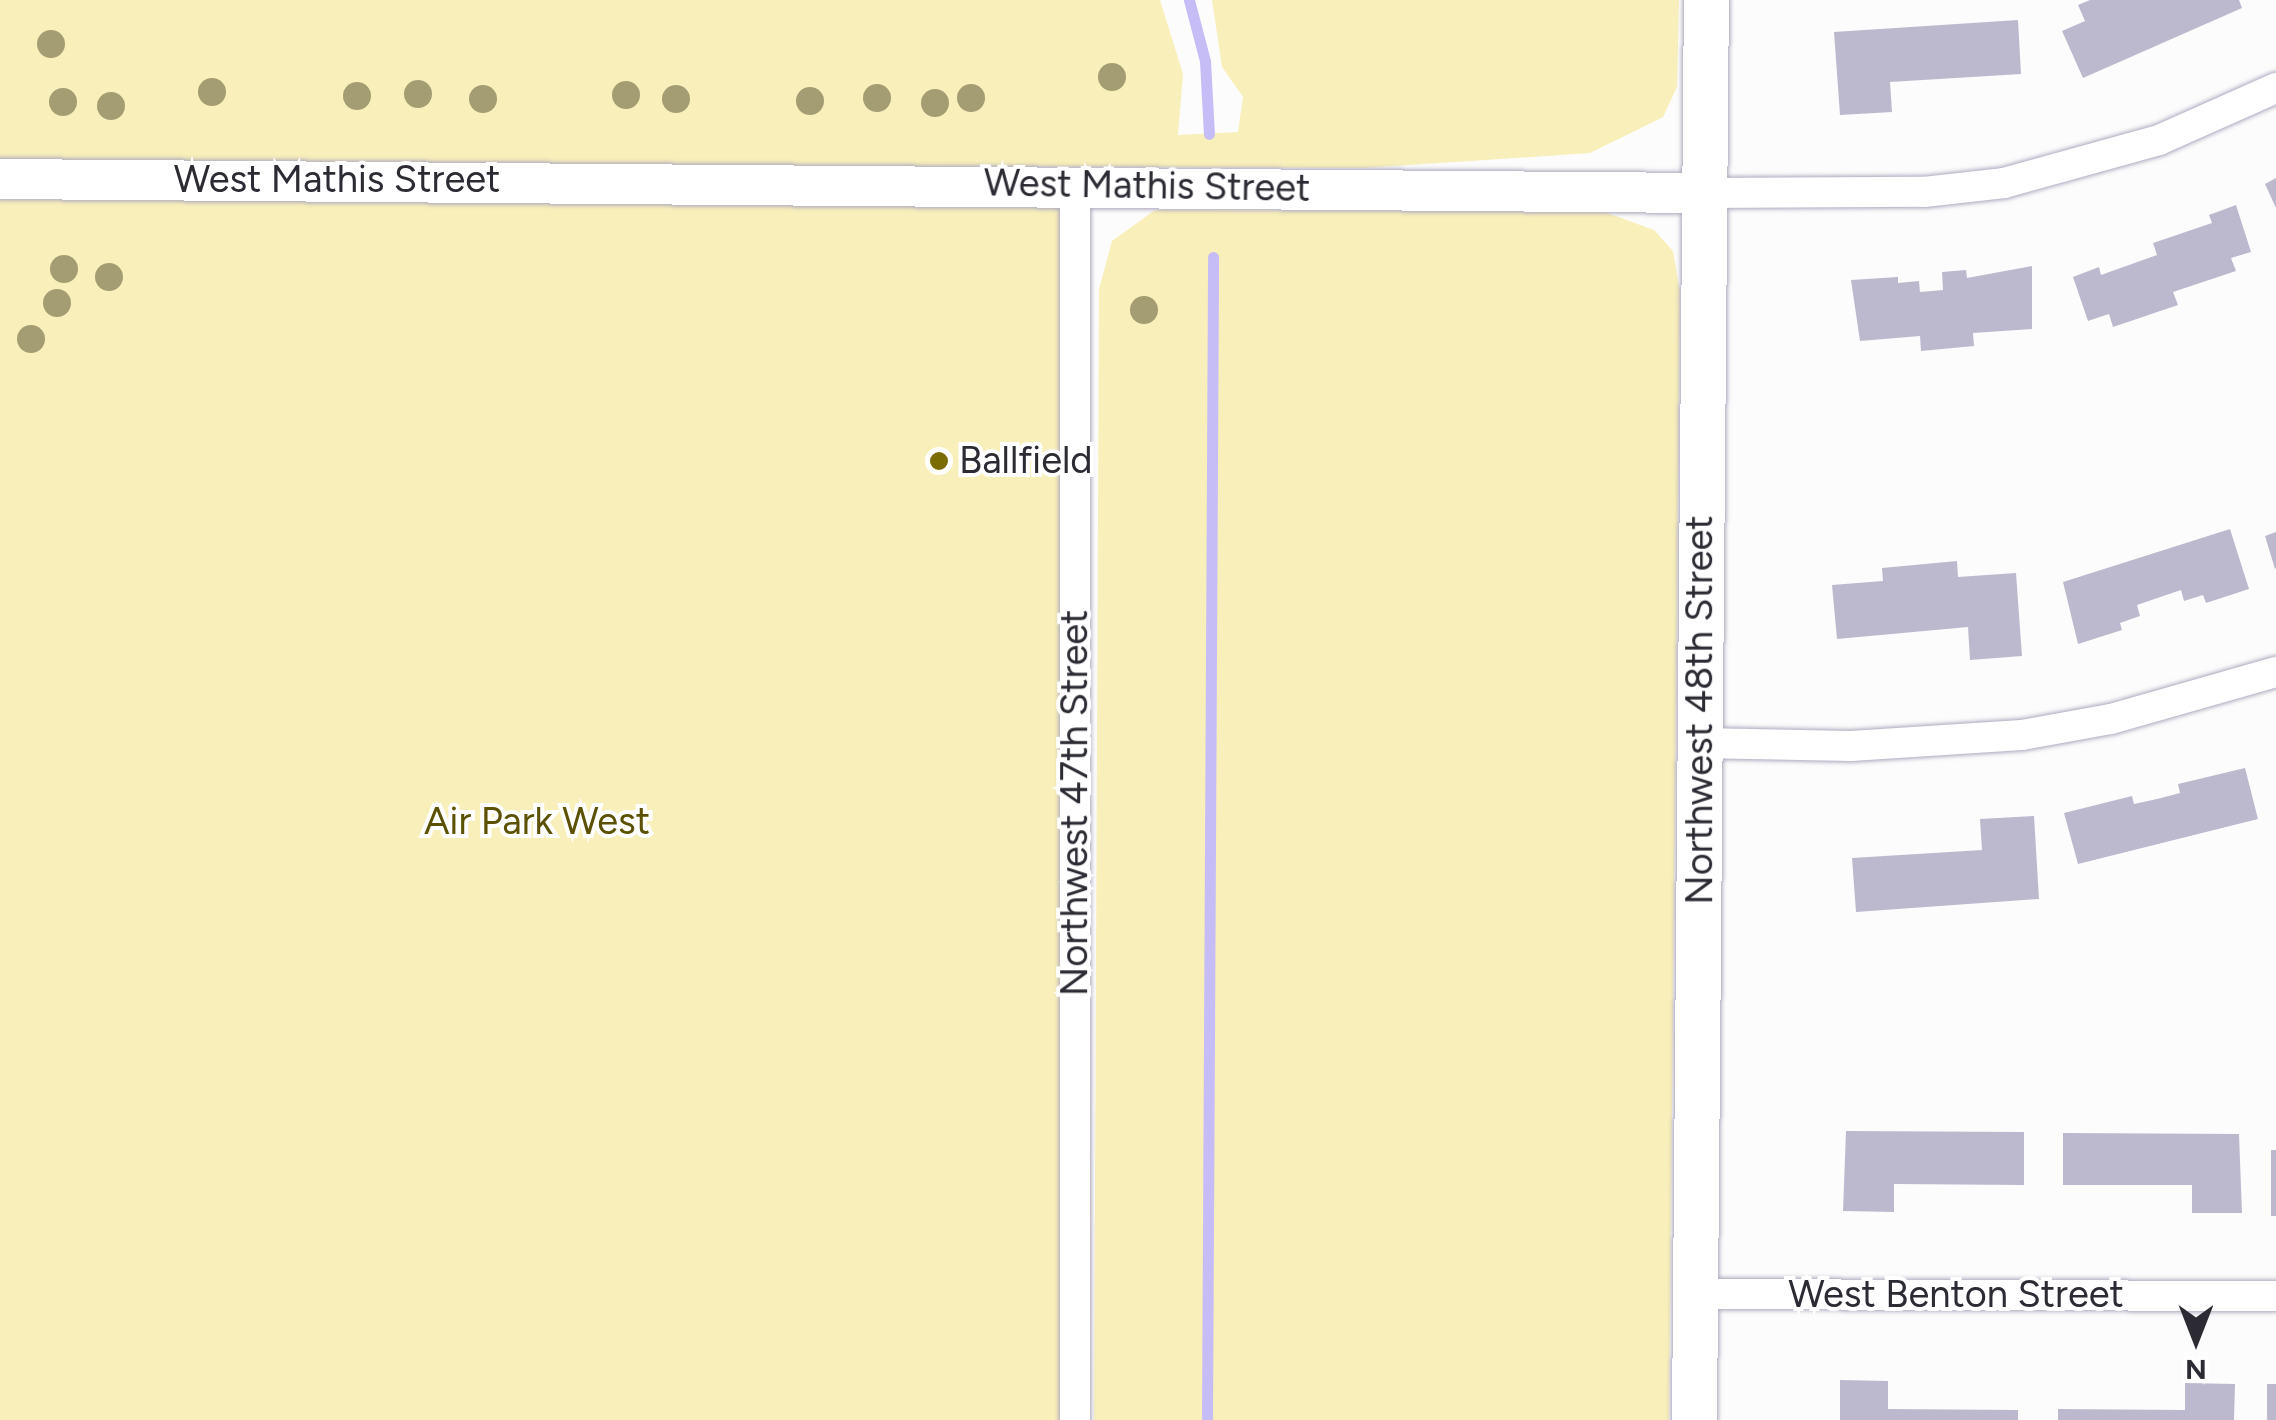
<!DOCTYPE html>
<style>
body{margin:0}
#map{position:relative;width:2276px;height:1420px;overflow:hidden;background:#fcfcfc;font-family:Figtree,sans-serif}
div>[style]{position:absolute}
.green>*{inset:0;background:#f9efba}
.stream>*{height:11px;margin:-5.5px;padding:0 5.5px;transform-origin:5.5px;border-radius:5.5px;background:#c6bdf7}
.building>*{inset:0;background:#bcb9cf}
.roads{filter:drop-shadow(0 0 2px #aeabc0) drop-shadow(0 0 2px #aeabc0)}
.minor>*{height:30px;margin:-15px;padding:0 15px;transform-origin:15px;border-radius:15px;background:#fff}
.tertiary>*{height:40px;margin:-20px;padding:0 20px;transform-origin:20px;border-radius:20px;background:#fff}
.secondary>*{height:45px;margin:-22.5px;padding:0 22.5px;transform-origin:22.5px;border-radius:22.5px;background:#fff}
.trees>*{width:28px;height:28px;margin:-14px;border-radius:50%;background:#a49d72}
.dots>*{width:28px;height:28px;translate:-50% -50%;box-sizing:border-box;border:5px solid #fff;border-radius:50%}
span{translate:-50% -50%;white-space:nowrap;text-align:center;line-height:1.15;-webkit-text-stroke:8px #fff;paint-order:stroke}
.street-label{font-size:38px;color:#2c2b33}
.poi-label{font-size:38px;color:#2c2b33}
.left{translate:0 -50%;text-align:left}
.park-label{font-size:38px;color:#5c5002}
.north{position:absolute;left:2146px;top:1290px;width:100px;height:100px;-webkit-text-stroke:8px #fff;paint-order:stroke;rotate:180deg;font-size:28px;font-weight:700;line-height:40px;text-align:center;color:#2c2b33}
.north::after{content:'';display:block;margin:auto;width:35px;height:45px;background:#2c2b33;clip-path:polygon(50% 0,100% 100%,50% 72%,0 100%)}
</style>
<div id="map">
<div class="green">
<i style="clip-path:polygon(0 0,1160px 0,1183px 74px,1178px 135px,1238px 132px,1243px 97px,1222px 67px,1212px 0,1679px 0,1677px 87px,1663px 117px,1590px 153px,1364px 168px,0 163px)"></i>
<i style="clip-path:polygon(0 179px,1075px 185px,1075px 1420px,0 1420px)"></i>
<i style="clip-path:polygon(1155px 210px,1602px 211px,1654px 230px,1673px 251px,1680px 292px,1669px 1420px,1094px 1420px,1099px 289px,1112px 241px)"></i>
</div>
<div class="stream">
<i style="left:1189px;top:0;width:63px;rotate:75.3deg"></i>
<i style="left:1205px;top:61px;width:73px;rotate:86.9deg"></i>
<i style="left:1207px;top:1420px;width:1163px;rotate:-89.7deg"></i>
</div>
<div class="building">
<i style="clip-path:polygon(2090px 0,2239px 0,2242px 8px,2083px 78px,2062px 31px,2085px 21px,2078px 5px)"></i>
<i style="clip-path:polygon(2018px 20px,2021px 74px,1890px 82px,1892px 112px,1840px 115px,1834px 32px)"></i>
<i style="clip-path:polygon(2276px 178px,2276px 208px,2265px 184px)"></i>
<i style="clip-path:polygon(2236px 205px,2251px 252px,2231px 258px,2236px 271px,2173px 292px,2178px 305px,2113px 327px,2109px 314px,2088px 321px,2073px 277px,2099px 267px,2101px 275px,2157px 255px,2153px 243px,2212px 223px,2209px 215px)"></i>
<i style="clip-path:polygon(2032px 266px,2032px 329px,1973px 333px,1974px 346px,1921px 351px,1920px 336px,1860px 341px,1851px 280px,1898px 277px,1898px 283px,1919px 281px,1920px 292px,1943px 290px,1942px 272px,1966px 270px,1967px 278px)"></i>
<i style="clip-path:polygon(2230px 529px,2249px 589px,2206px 603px,2203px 595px,2184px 601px,2181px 590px,2137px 605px,2140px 616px,2120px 623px,2122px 630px,2078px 644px,2063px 582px)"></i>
<i style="clip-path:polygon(2276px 532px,2276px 568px,2275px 569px,2265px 536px)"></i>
<i style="clip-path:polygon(1957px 561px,1958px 577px,2016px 573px,2022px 656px,1970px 660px,1968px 627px,1837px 639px,1832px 585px,1883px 581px,1882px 568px)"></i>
<i style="clip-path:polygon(2245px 768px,2258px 819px,2078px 864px,2064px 813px,2132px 796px,2134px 804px,2157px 799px,2180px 793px,2178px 784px)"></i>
<i style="clip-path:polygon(2034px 816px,2039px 899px,1856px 912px,1852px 858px,1982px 850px,1980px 819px)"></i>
<i style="clip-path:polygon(1846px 1131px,2024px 1132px,2024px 1185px,1894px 1184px,1894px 1212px,1843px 1211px)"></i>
<i style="clip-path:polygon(2063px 1133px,2239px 1134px,2242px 1213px,2192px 1213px,2192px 1185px,2063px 1185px)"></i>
<i style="clip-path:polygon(2271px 1150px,2276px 1150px,2276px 1216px,2271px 1216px)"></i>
<i style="clip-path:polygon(1840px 1380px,1888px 1381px,1888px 1409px,2018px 1410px,2018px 1420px,1840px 1420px)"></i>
<i style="clip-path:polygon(2185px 1383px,2235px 1384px,2234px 1420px,2058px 1420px,2058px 1409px,2185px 1410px)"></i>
<i style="clip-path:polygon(2267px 1384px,2276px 1384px,2276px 1420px,2267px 1420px)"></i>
</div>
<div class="roads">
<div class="minor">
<i style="left:1704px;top:193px;width:220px;rotate:-0.3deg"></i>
<i style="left:1924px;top:192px;width:81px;rotate:-6.4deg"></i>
<i style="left:2004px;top:183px;width:161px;rotate:-15.5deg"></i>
<i style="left:2159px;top:140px;width:128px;rotate:-24deg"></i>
<i style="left:1700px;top:743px;width:151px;rotate:1.1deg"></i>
<i style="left:1851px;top:746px;width:171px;rotate:-3.7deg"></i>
<i style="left:2022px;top:735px;width:90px;rotate:-10.2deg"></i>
<i style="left:2111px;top:719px;width:172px;rotate:-15.9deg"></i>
<i style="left:1695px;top:1294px;width:581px;rotate:0.2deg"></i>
<i style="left:1075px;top:1420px;width:1235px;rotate:-90deg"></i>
</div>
<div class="tertiary">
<i style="left:0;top:179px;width:1704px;rotate:0.47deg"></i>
</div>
<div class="secondary">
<i style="left:1694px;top:1420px;width:1420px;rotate:-89.52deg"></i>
</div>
</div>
<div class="trees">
<i style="left:51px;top:44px"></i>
<i style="left:1112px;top:77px"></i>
<i style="left:212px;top:92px"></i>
<i style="left:418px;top:94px"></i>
<i style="left:626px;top:95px"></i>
<i style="left:357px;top:96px"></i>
<i style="left:877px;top:98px"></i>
<i style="left:971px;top:98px"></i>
<i style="left:483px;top:99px"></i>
<i style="left:676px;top:99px"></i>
<i style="left:810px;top:101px"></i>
<i style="left:63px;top:102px"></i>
<i style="left:935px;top:103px"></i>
<i style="left:111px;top:106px"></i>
<i style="left:64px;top:269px"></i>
<i style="left:109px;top:277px"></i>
<i style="left:57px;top:303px"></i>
<i style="left:1144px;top:310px"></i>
<i style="left:31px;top:339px"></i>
</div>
<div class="dots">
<i style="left:939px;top:461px;background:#7a6b03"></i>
</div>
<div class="street-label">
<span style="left:337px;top:180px">West Mathis Street</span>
<span style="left:1147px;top:186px;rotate:1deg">West Mathis Street</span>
<span style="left:1700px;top:710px;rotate:-90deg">Northwest 48th Street</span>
<span style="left:1075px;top:803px;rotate:-90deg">Northwest 47th Street</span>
<span style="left:1956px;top:1295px">West Benton Street</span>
</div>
<div class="poi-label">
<span class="left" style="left:959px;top:461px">Ballfield</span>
</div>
<div class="park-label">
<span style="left:537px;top:822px">Air Park West</span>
</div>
<div class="north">N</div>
</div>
